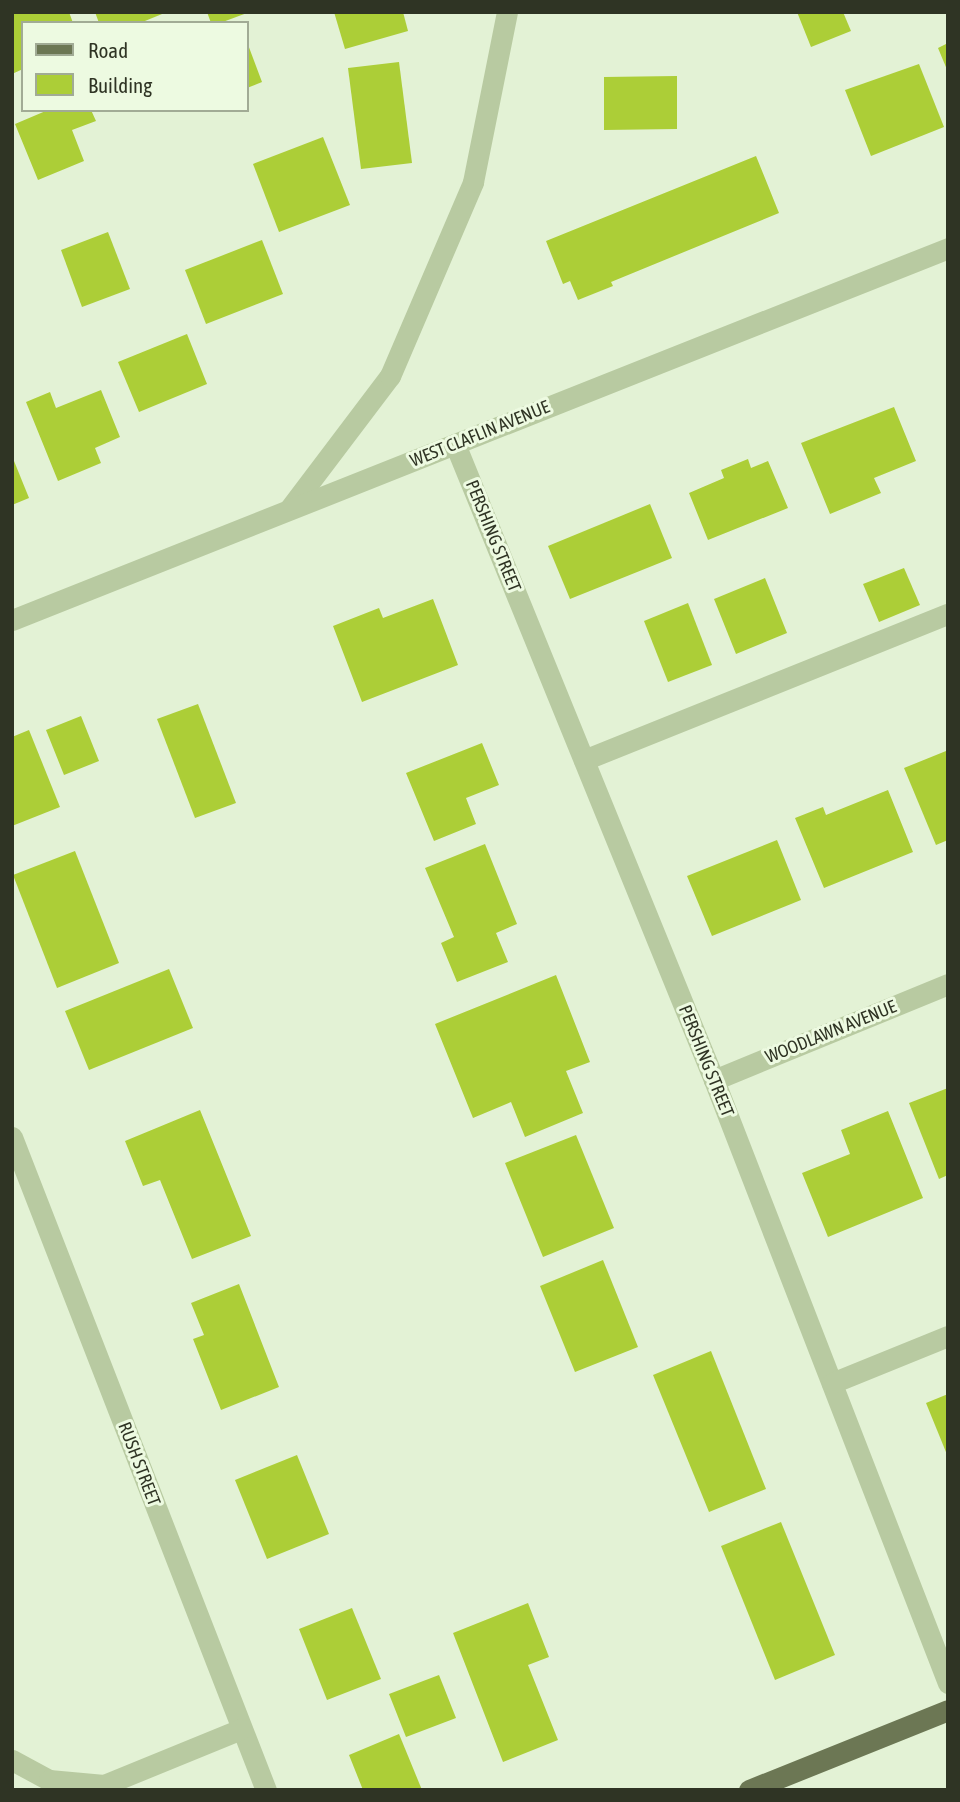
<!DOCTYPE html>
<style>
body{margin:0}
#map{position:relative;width:960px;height:1802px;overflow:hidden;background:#e3f2d5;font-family:"Asap Condensed",sans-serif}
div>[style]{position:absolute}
.building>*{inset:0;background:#acce37}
.minor>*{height:21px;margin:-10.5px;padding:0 10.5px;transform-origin:10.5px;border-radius:10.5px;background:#b8caa1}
.major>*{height:21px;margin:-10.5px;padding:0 10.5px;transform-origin:10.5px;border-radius:10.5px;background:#6c7754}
span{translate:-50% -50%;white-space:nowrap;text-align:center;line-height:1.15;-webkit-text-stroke:6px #edfae1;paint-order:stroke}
.street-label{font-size:18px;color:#2f3424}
.frame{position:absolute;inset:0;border:14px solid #2f3424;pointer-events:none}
.legend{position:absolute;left:21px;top:21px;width:228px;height:91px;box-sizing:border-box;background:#edfae1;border:2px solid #a1ab95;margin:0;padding:9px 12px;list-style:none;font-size:21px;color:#2f3424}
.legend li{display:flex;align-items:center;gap:14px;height:35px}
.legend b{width:35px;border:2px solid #a1ab95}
</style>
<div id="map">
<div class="building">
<i style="clip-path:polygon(19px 12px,69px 12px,73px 23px,23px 23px,23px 69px,12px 74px,12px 15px)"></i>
<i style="clip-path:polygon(95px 12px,167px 12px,140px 23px,99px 23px)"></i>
<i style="clip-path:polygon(207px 12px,247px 12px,247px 13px,220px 23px,211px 23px)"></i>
<i style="clip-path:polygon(334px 12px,403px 12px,408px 31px,345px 49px)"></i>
<i style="clip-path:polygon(797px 12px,843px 12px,851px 31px,811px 47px)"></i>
<i style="clip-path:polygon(247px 42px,262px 82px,247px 88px)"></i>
<i style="clip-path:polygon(948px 43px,948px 72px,938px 48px)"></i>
<i style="clip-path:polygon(399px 62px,412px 163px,361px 169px,348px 68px)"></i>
<i style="clip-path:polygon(919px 64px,944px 127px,871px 156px,845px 90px)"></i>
<i style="clip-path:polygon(677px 76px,677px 129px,604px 130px,604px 77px)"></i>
<i style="clip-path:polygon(48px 110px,91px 110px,96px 121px,72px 130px,84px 161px,38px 180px,15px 124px)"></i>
<i style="clip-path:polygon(323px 137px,350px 205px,279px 232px,253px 164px)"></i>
<i style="clip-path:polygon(756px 156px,779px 213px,611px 282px,613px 286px,578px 300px,570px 281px,563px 284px,546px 241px)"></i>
<i style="clip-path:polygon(108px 232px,130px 289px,82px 307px,61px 250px)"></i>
<i style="clip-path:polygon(262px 240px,283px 294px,206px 324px,185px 270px)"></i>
<i style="clip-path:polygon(187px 334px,207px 384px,139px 412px,118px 362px)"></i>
<i style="clip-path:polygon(101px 390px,120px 437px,95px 448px,101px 463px,58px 481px,26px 402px,50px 392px,56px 408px)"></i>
<i style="clip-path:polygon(894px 407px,916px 461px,874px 478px,881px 493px,830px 514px,801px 443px)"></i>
<i style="clip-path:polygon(12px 456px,29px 498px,12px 505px)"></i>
<i style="clip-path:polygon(748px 459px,751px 468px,768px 461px,788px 508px,708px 540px,689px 493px,724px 478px,721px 470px)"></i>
<i style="clip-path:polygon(650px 504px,672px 558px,570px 599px,548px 546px)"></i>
<i style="clip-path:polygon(904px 568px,920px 605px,879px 622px,863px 584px)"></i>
<i style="clip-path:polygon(765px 578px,787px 633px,736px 654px,714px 599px)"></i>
<i style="clip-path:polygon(433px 599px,458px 665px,362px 702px,333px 626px,379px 608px,383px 618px)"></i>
<i style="clip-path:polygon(688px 603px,712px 665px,668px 682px,644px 621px)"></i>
<i style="clip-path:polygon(198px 704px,236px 803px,195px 818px,157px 719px)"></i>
<i style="clip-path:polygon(81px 716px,99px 761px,64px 775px,46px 730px)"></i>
<i style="clip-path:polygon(29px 730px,60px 807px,12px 826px,12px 737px)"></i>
<i style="clip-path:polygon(482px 743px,499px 785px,466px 798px,476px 824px,434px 841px,406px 773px)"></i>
<i style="clip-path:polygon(946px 751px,948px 840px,936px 845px,904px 768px)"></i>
<i style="clip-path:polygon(888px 790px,913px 852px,824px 888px,795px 818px,823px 807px,826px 815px)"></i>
<i style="clip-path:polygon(777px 840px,801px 900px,712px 936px,687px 876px)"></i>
<i style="clip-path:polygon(485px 844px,517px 924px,496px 933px,508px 962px,457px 982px,441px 943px,454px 937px,425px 868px)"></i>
<i style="clip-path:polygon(75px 851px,119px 963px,57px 988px,13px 875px)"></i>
<i style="clip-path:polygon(169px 969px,193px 1028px,89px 1070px,65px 1011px)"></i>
<i style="clip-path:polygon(556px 975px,590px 1062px,566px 1071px,583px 1113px,525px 1137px,511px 1102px,473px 1118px,435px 1024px)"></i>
<i style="clip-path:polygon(948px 1088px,948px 1175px,939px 1179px,909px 1103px)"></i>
<i style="clip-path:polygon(200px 1110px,251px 1236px,192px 1259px,160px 1180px,143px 1186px,125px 1141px)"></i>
<i style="clip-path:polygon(888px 1111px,923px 1198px,828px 1237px,802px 1173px,850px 1154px,841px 1130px)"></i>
<i style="clip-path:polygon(576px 1135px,614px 1228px,543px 1257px,505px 1163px)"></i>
<i style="clip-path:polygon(603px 1260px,638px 1347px,575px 1372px,540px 1286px)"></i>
<i style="clip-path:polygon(239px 1284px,279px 1387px,221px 1410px,193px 1339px,204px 1335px,191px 1303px)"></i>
<i style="clip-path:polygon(711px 1351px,766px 1489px,709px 1512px,653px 1375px)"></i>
<i style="clip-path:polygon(948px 1394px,948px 1457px,926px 1403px)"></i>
<i style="clip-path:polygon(297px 1455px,329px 1534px,267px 1559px,235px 1480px)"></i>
<i style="clip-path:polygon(781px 1522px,835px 1655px,775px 1680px,721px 1546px)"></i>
<i style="clip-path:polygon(528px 1603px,549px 1657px,528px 1665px,558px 1740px,503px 1762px,453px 1633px)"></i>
<i style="clip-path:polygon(352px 1608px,381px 1679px,327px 1700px,299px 1629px)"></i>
<i style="clip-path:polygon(439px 1675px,456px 1718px,406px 1737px,389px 1694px)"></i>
<i style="clip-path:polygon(399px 1734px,422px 1790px,363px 1790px,349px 1755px)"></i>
</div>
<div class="minor">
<i style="left:455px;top:444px;width:687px;rotate:67.84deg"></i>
<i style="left:714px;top:1080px;width:647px;rotate:68.79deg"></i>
<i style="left:290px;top:508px;width:166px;rotate:-52.9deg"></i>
<i style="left:390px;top:376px;width:211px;rotate:-66.8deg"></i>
<i style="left:473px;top:182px;width:173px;rotate:-78.7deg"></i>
<i style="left:12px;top:620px;width:1007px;rotate:-21.67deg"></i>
<i style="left:584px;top:760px;width:392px;rotate:-21.9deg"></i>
<i style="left:714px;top:1080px;width:253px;rotate:-22.3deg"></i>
<i style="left:12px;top:1137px;width:701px;rotate:68.75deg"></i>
<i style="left:832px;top:1383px;width:125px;rotate:-22.1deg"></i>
<i style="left:12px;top:1760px;width:42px;rotate:28.4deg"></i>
<i style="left:49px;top:1780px;width:55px;rotate:5.2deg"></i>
<i style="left:104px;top:1785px;width:148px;rotate:-22.2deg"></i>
</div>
<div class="major">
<i style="left:749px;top:1790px;width:214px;rotate:-21.9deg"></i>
</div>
<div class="street-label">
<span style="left:480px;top:434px;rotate:-22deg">WEST CLAFLIN AVENUE</span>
<span style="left:493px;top:536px;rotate:68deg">PERSHING STREET</span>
<span style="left:831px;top:1032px;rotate:-22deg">WOODLAWN AVENUE</span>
<span style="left:706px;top:1061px;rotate:68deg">PERSHING STREET</span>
<span style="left:139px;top:1464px;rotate:69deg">RUSH STREET</span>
</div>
<div class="frame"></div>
<ul class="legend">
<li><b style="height:9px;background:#6c7754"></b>Road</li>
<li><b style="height:19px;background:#acce37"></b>Building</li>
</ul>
</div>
